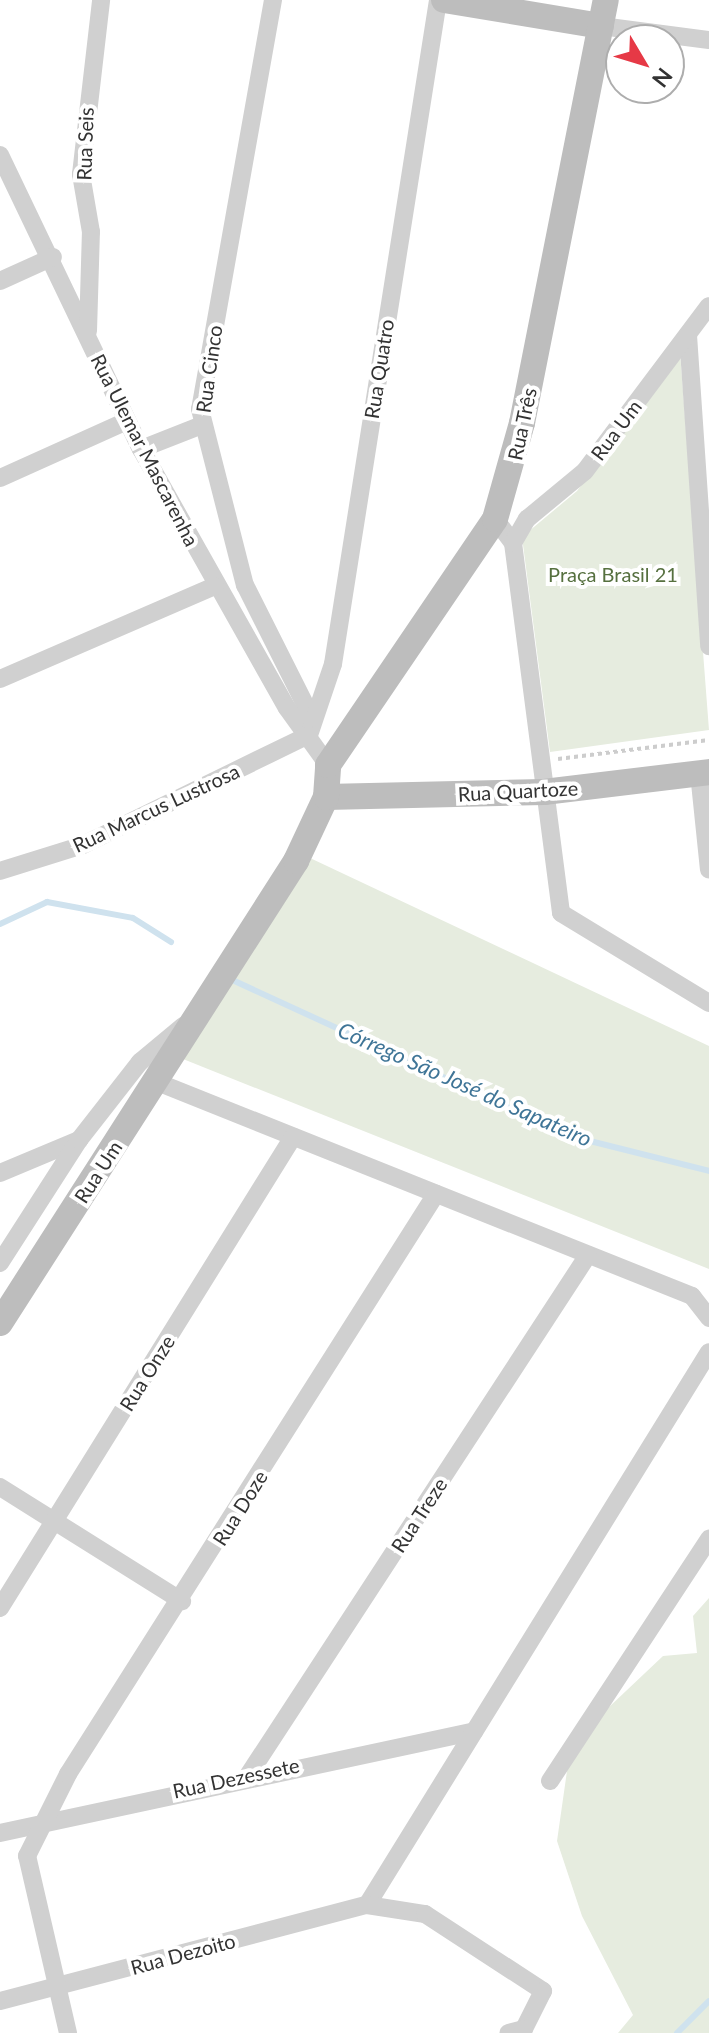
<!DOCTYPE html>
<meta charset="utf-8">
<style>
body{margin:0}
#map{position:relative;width:709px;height:2033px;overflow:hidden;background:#fff;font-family:Lato,sans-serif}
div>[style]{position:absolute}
.green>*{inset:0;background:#e6ecdf}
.stream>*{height:6px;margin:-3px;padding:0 3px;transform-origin:3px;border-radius:3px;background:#cfe2ee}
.path>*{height:4px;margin-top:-2px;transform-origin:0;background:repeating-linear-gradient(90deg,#cdcdcd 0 4px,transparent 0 8px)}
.street>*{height:18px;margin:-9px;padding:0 9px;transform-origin:9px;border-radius:9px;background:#d0d0d0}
.secondary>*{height:26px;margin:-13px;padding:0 13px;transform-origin:13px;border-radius:13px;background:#bdbdbd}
span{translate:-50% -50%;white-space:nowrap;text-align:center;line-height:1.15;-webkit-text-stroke:8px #fff;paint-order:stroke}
.street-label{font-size:20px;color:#333}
.park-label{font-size:20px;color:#56703f}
.water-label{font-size:22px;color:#3f7597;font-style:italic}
.north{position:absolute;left:605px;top:24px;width:80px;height:80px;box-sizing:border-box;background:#fff;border:2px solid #adadad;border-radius:50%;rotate:128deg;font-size:22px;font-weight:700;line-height:32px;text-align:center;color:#333}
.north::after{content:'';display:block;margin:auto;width:28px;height:36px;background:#e63946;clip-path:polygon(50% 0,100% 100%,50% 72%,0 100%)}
</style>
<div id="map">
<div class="green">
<i style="clip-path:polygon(680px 352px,709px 730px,550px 752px,522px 537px,577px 491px)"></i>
<i style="clip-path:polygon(310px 858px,709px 1046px,709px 1269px,183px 1059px)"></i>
<i style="clip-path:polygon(709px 1598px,709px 2033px,618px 2033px,633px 2015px,582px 1916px,557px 1841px,571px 1743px,663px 1656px,697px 1653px,693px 1616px)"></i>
</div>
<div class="stream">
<i style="left:0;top:924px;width:52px;rotate:-25.1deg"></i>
<i style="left:47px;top:902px;width:87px;rotate:10.5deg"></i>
<i style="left:133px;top:918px;width:45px;rotate:32.3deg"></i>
<i style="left:228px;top:978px;width:381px;rotate:24.7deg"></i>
<i style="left:574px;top:1137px;width:139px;rotate:14.1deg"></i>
<i style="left:677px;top:2033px;width:45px;rotate:-45deg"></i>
</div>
<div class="path">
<i style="left:558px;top:759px;width:152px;rotate:-7.2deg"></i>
</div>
<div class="street">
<i style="left:273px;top:0;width:415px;rotate:100.1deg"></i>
<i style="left:200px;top:409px;width:182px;rotate:75.7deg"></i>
<i style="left:245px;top:585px;width:151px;rotate:63.3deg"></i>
<i style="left:601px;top:26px;width:109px;rotate:7.4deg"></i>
<i style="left:0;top:155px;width:326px;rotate:64.4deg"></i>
<i style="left:141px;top:449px;width:297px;rotate:60.6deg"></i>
<i style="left:287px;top:708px;width:70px;rotate:54.3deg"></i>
<i style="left:0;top:281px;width:58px;rotate:-24.4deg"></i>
<i style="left:88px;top:331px;width:99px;rotate:-88.3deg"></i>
<i style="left:91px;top:232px;width:59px;rotate:-99.8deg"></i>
<i style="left:81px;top:174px;width:175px;rotate:-83.4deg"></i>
<i style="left:688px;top:335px;width:312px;rotate:86.1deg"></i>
<i style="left:141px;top:449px;width:66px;rotate:-21.5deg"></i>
<i style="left:0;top:478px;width:139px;rotate:-24.2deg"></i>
<i style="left:495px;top:519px;width:30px;rotate:53deg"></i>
<i style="left:513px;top:543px;width:373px;rotate:82.6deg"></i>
<i style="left:561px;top:913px;width:173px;rotate:31.3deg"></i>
<i style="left:513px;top:543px;width:28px;rotate:-60deg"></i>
<i style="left:527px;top:519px;width:75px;rotate:-39.6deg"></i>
<i style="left:585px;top:471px;width:206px;rotate:-53.1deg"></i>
<i style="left:0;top:679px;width:234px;rotate:-23.4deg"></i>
<i style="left:309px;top:735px;width:75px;rotate:-71.3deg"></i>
<i style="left:333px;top:664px;width:672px;rotate:-81.01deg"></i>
<i style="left:699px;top:773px;width:97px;rotate:84.1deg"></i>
<i style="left:0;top:871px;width:87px;rotate:-17.4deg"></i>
<i style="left:83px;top:845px;width:251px;rotate:-26deg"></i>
<i style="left:157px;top:1082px;width:576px;rotate:21.8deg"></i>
<i style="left:692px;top:1296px;width:28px;rotate:52deg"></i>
<i style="left:0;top:1173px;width:86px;rotate:-22.7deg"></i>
<i style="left:0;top:1263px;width:146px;rotate:-57.3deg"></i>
<i style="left:79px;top:1140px;width:99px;rotate:-52deg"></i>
<i style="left:140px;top:1062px;width:56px;rotate:-39.9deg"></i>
<i style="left:0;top:1487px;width:215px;rotate:32.1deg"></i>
<i style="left:0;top:1608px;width:555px;rotate:-58.12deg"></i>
<i style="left:249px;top:1774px;width:620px;rotate:-56.85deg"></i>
<i style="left:550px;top:1781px;width:290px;rotate:-56.7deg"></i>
<i style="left:0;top:1833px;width:485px;rotate:-12.1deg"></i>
<i style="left:367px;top:1905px;width:650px;rotate:-58.27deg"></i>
<i style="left:0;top:2001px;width:379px;rotate:-14.7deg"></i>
<i style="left:367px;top:1905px;width:59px;rotate:8.8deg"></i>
<i style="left:425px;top:1914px;width:141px;rotate:33.1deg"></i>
<i style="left:543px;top:1991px;width:42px;rotate:116.6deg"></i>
<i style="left:524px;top:2029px;width:16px;rotate:166deg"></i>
<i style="left:68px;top:2033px;width:182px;rotate:-103deg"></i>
<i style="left:27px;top:1856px;width:92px;rotate:-63.4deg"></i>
<i style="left:68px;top:1774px;width:687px;rotate:-57.61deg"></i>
</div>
<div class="secondary">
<i style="left:444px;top:0;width:159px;rotate:9.4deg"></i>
<i style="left:326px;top:797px;width:218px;rotate:-1.3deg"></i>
<i style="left:544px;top:792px;width:166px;rotate:-6.9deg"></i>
<i style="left:0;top:1323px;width:549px;rotate:-57.35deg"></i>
<i style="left:296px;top:861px;width:71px;rotate:-64.9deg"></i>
<i style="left:326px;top:797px;width:32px;rotate:-86deg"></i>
<i style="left:328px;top:765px;width:297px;rotate:-55.8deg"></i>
<i style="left:495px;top:519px;width:100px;rotate:-74.3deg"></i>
<i style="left:522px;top:423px;width:431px;rotate:-78.8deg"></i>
</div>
<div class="street-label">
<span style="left:85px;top:144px;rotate:-88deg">Rua Seis</span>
<span style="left:209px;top:369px;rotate:-82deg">Rua Cinco</span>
<span style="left:379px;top:369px;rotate:-81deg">Rua Quatro</span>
<span style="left:522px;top:424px;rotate:-78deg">Rua Três</span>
<span style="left:616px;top:430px;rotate:-53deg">Rua Um</span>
<span style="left:145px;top:450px;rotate:63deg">Rua Ulemar Mascarenha</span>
<span style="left:518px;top:791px;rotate:-3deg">Rua Quartoze</span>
<span style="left:156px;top:808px;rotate:-25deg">Rua Marcus Lustrosa</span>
<span style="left:98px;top:1172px;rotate:-57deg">Rua Um</span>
<span style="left:147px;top:1373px;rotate:-58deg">Rua Onze</span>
<span style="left:240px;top:1508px;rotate:-58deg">Rua Doze</span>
<span style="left:419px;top:1515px;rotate:-57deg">Rua Treze</span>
<span style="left:236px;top:1778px;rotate:-12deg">Rua Dezessete</span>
<span style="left:183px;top:1954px;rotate:-15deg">Rua Dezoito</span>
</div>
<div class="park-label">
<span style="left:613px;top:574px">Praça Brasil 21</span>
</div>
<div class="water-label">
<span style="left:465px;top:1084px;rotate:24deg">Córrego São José do Sapateiro</span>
</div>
<div class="north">N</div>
</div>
